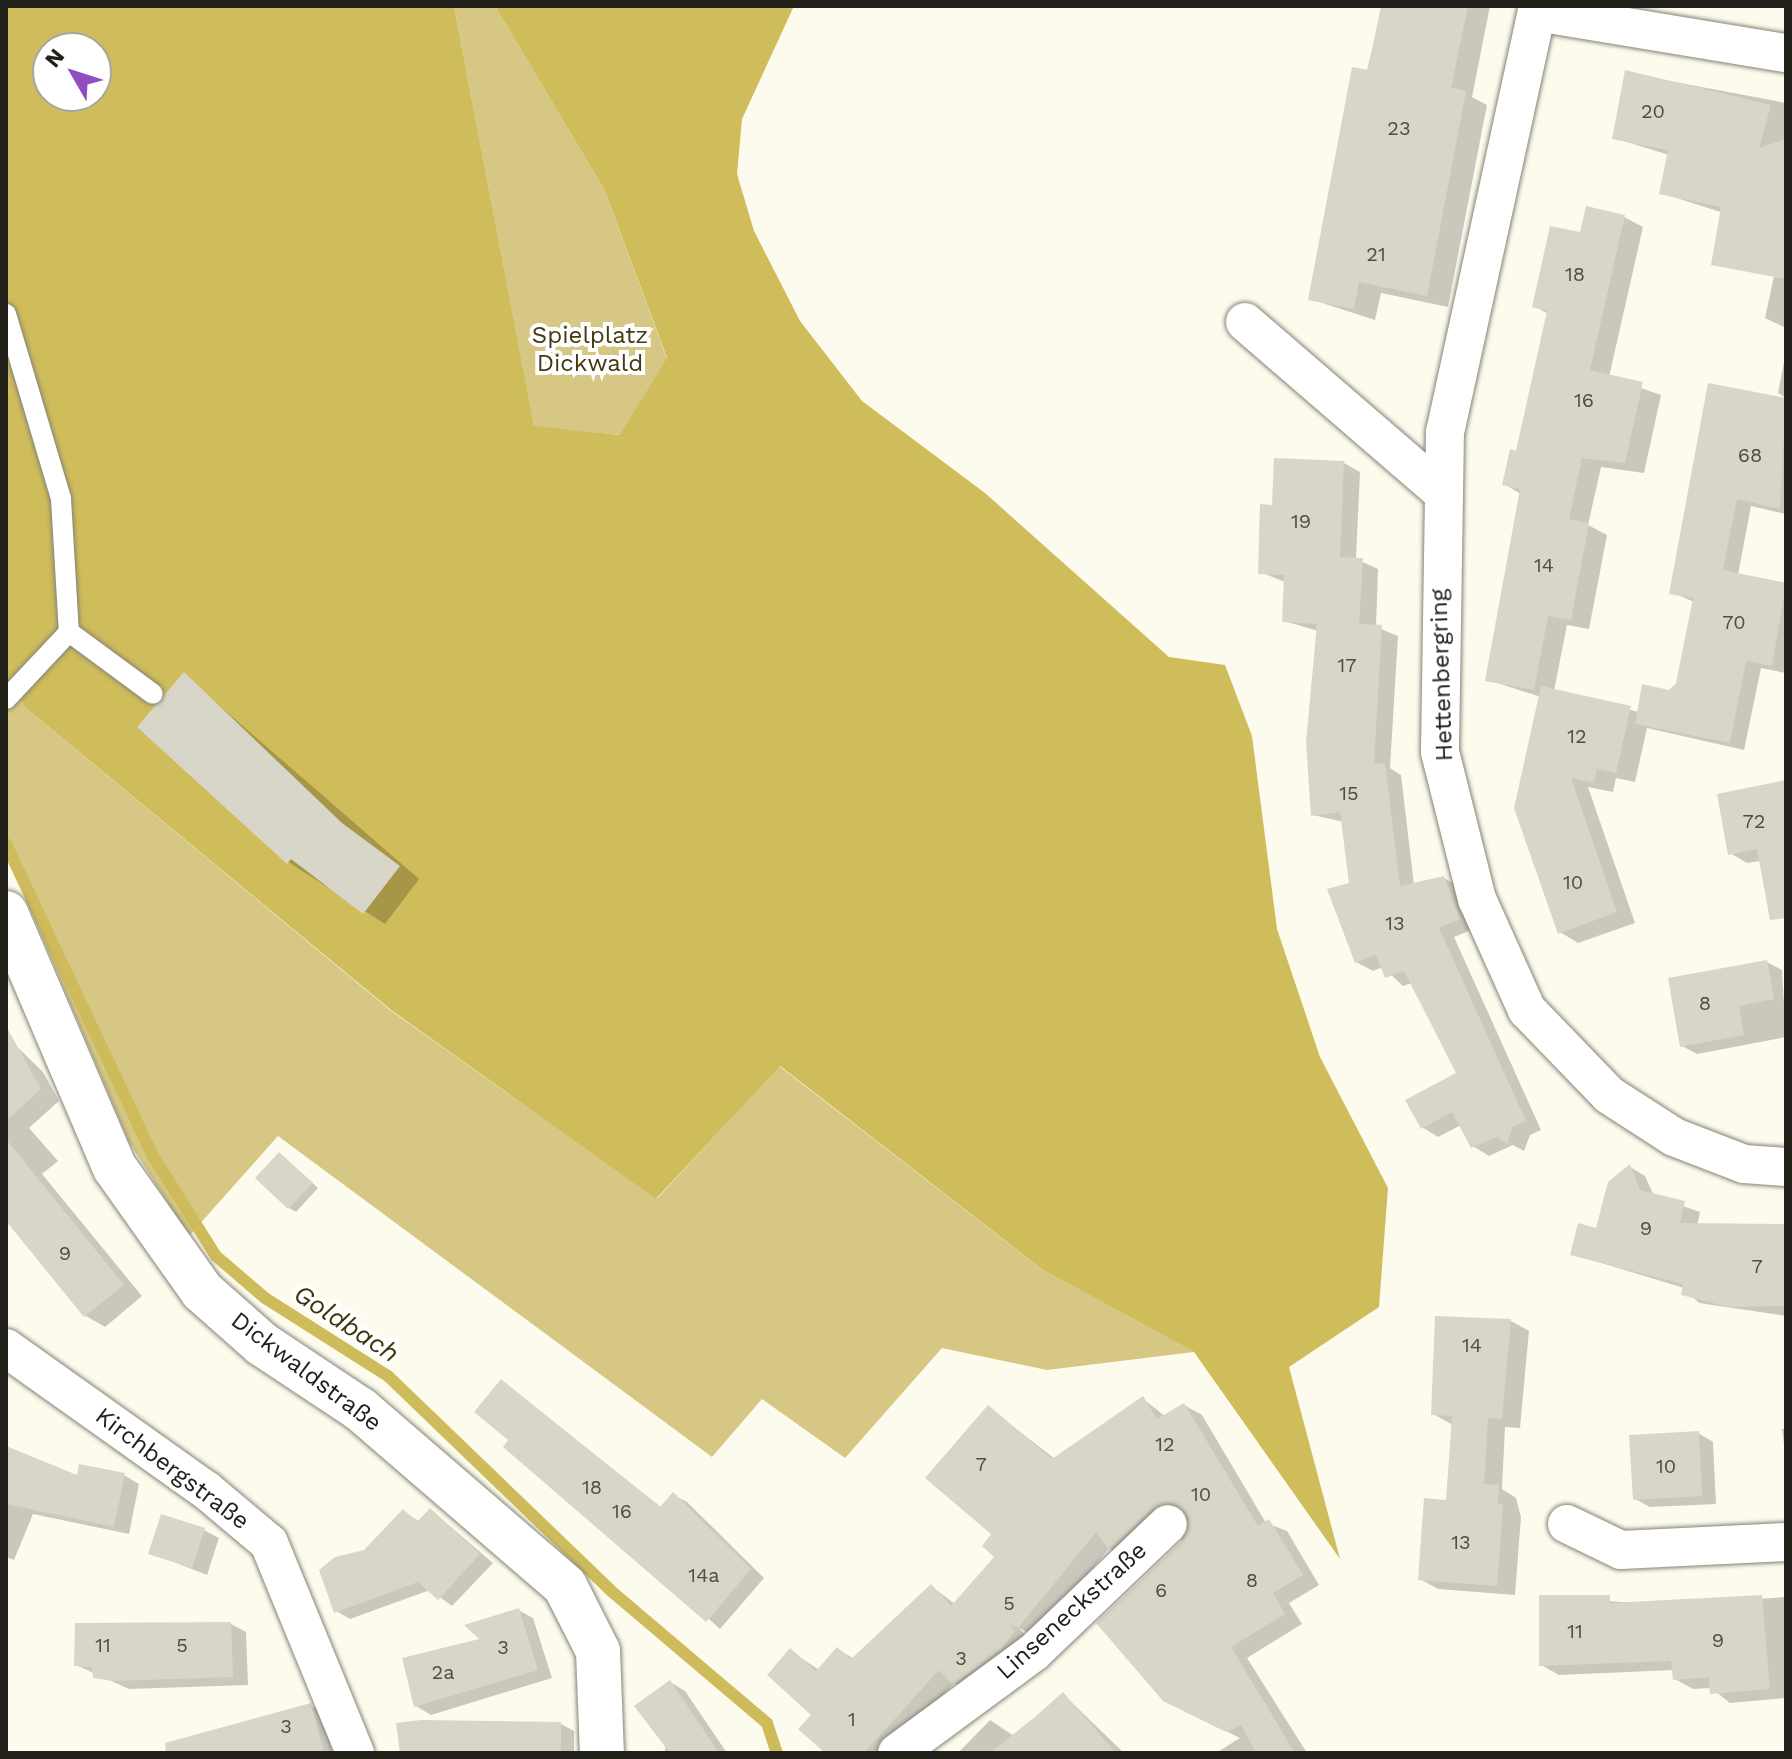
<!DOCTYPE html>
<meta charset="utf-8">
<style>
body{margin:0}
#map{position:relative;width:1792px;height:1759px;overflow:hidden;background:#fdfbed;font-family:"Work Sans",sans-serif}
div>[style]{position:absolute}
.green>*{inset:0;background:#d6c884}
.forest>*{inset:0;background:#cfbc5b}
.shadow>*{inset:0;background:#0003}
.stream>*{height:12px;margin:-6px;padding:0 6px;transform-origin:6px;border-radius:6px;background:#cebb5b}
.building>*{inset:0;background:#d8d6c8}
.roads{filter:drop-shadow(0 0 2px #858376) drop-shadow(0 0 2px #858376)}
.lane>*{height:20px;margin:-10px;padding:0 10px;transform-origin:10px;border-radius:10px;background:#fff}
.street>*{height:38px;margin:-19px;padding:0 19px;transform-origin:19px;border-radius:19px;background:#fff}
.secondary>*{height:44px;margin:-22px;padding:0 22px;transform-origin:22px;border-radius:22px;background:#fff}
span{translate:-50% -50%;white-space:nowrap;text-align:center;line-height:1.15;-webkit-text-stroke:8px #fff;paint-order:stroke}
.number-label{font-size:20px;color:#4f4e46}
.number-label span{-webkit-text-stroke-width:0}
.park-label{font-size:24px;color:#423a11}
.street-label{font-size:24px;color:#21201b}
.water-label{font-size:26px;color:#3d350a;font-style:italic}
.frame{position:absolute;inset:0;border:8px solid #21201b;pointer-events:none}
.north{position:absolute;left:32px;top:32px;width:80px;height:80px;box-sizing:border-box;background:#fff;border:2px solid #a6a6a4;border-radius:50%;rotate:309deg;font-size:22px;font-weight:700;line-height:32px;text-align:center;color:#21201b}
.north::after{content:'';display:block;margin:auto;width:28px;height:36px;background:#904dc1;clip-path:polygon(50% 0,100% 100%,50% 72%,0 100%)}
</style>
<div id="map">
<div class="green">
<i style="clip-path:polygon(454px 6px,495px 6px,605px 191px,667px 359px,621px 435px,534px 427px)"></i>
<i style="clip-path:polygon(6px 678px,26px 708px,390px 1010px,657px 1199px,779px 1066px,1043px 1270px,1194px 1352px,1047px 1370px,942px 1348px,845px 1458px,762px 1399px,712px 1457px,278px 1136px,189px 1236px,129px 1142px,6px 852px)"></i>
</div>
<div class="forest">
<i style="clip-path:polygon(evenodd,6px 6px,454px 6px,534px 426px,620px 435px,667px 358px,605px 191px,495px 6px,794px 6px,742px 119px,737px 174px,754px 231px,800px 321px,862px 401px,985px 493px,1169px 657px,1225px 665px,1252px 736px,1277px 929px,1320px 1057px,1388px 1188px,1379px 1307px,1289px 1367px,1340px 1559px,1194px 1352px,1043px 1270px,780px 1066px,656px 1199px,391px 1010px,26px 708px,6px 678px,6px 6px,48px 48px,96px 48px,96px 96px,48px 96px,48px 48px)"></i>
</div>
<div class="shadow">
<i style="clip-path:polygon(1383px 6px,1490px 6px,1472px 97px,1487px 105px,1448px 307px,1381px 293px,1375px 320px,1310px 299px)"></i>
<i style="clip-path:polygon(1627px 73px,1786px 103px,1786px 233px,1661px 193px,1669px 155px,1614px 138px)"></i>
<i style="clip-path:polygon(1624px 217px,1643px 227px,1609px 377px,1661px 395px,1644px 473px,1601px 467px,1588px 525px,1607px 535px,1589px 629px,1567px 625px,1554px 691px,1639px 712px,1678px 684px,1694px 602px,1671px 592px,1709px 385px,1786px 400px,1786px 514px,1751px 506px,1738px 575px,1786px 585px,1786px 673px,1761px 668px,1744px 750px,1647px 728px,1635px 782px,1616px 778px,1613px 792px,1588px 787px,1635px 923px,1578px 943px,1560px 932px,1541px 697px,1488px 680px,1521px 494px,1504px 484px,1518px 453px,1548px 314px,1534px 306px,1581px 235px)"></i>
<i style="clip-path:polygon(1778px 257px,1786px 259px,1786px 328px,1765px 318px)"></i>
<i style="clip-path:polygon(1784px 362px,1786px 363px,1786px 398px,1778px 393px)"></i>
<i style="clip-path:polygon(1344px 463px,1360px 472px,1356px 559px,1378px 569px,1376px 627px,1398px 636px,1390px 768px,1401px 775px,1414px 885px,1444px 878px,1460px 887px,1476px 928px,1454px 937px,1541px 1130px,1530px 1135px,1524px 1151px,1513px 1145px,1489px 1156px,1473px 1146px,1461px 1125px,1438px 1137px,1422px 1127px,1459px 1074px,1412px 983px,1403px 986px,1383px 967px,1373px 971px,1356px 962px,1344px 822px,1313px 815px,1318px 631px,1284px 621px,1285px 582px,1260px 572px,1274px 507px)"></i>
<i style="clip-path:polygon(184px 675px,419px 879px,385px 924px,288px 862px)"></i>
<i style="clip-path:polygon(1786px 782px,1786px 884px,1761px 861px,1747px 863px,1730px 853px)"></i>
<i style="clip-path:polygon(1767px 962px,1782px 970px,1786px 1037px,1697px 1054px,1682px 1046px)"></i>
<i style="clip-path:polygon(6px 1036px,43px 1072px,59px 1101px,29px 1128px,58px 1161px,42px 1174px,142px 1296px,105px 1327px,86px 1316px,6px 1220px)"></i>
<i style="clip-path:polygon(280px 1154px,318px 1188px,296px 1212px,289px 1208px)"></i>
<i style="clip-path:polygon(1630px 1167px,1645px 1176px,1654px 1196px,1700px 1212px,1697px 1226px,1786px 1231px,1786px 1316px,1699px 1303px,1684px 1288px,1572px 1254px,1598px 1230px)"></i>
<i style="clip-path:polygon(1511px 1321px,1529px 1331px,1520px 1428px,1505px 1427px,1502px 1489px,1516px 1498px,1521px 1517px,1515px 1595px,1438px 1589px,1420px 1579px,1448px 1502px,1453px 1425px,1433px 1414px)"></i>
<i style="clip-path:polygon(502px 1381px,662px 1508px,674px 1495px,687px 1502px,764px 1578px,720px 1629px,511px 1440px)"></i>
<i style="clip-path:polygon(1143px 1399px,1165px 1416px,1184px 1405px,1202px 1415px,1266px 1523px,1287px 1531px,1319px 1585px,1289px 1603px,1302px 1624px,1247px 1658px,1307px 1753px,1216px 1753px,1240px 1738px,1183px 1710px,1181px 1512px,1128px 1559px,1109px 1548px,1037px 1637px,1019px 1628px,1032px 1643px,972px 1693px,954px 1683px,891px 1753px,828px 1753px,791px 1651px,819px 1670px,838px 1649px,854px 1659px,931px 1586px,955px 1604px,997px 1557px,988px 1407px,1055px 1459px)"></i>
<i style="clip-path:polygon(1782px 1429px,1786px 1429px,1786px 1460px)"></i>
<i style="clip-path:polygon(1698px 1433px,1713px 1442px,1716px 1504px,1650px 1507px,1635px 1499px)"></i>
<i style="clip-path:polygon(6px 1448px,78px 1478px,124px 1475px,139px 1484px,129px 1534px,33px 1514px,14px 1560px,6px 1557px)"></i>
<i style="clip-path:polygon(431px 1510px,493px 1563px,452px 1606px,430px 1590px,350px 1619px,336px 1611px,365px 1552px,403px 1511px,420px 1522px)"></i>
<i style="clip-path:polygon(204px 1530px,219px 1538px,207px 1575px,151px 1553px)"></i>
<i style="clip-path:polygon(1541px 1597px,1671px 1605px,1786px 1597px,1786px 1698px,1730px 1703px,1711px 1688px,1693px 1689px,1675px 1679px,1674px 1670px,1559px 1675px,1541px 1665px)"></i>
<i style="clip-path:polygon(518px 1610px,533px 1618px,552px 1678px,431px 1715px,416px 1706px)"></i>
<i style="clip-path:polygon(231px 1624px,246px 1632px,248px 1685px,129px 1689px,76px 1665px)"></i>
<i style="clip-path:polygon(670px 1682px,685px 1691px,727px 1753px,665px 1753px)"></i>
<i style="clip-path:polygon(1064px 1695px,1124px 1753px,958px 1753px,990px 1720px,1014px 1736px)"></i>
<i style="clip-path:polygon(310px 1705px,324px 1713px,332px 1753px,167px 1753px)"></i>
<i style="clip-path:polygon(561px 1724px,574px 1731px,574px 1753px,402px 1753px)"></i>
</div>
<div class="stream">
<i style="left:6px;top:844px;width:345px;rotate:64.8deg"></i>
<i style="left:153px;top:1156px;width:118px;rotate:57.8deg"></i>
<i style="left:216px;top:1256px;width:65px;rotate:40.6deg"></i>
<i style="left:265px;top:1298px;width:146px;rotate:32.4deg"></i>
<i style="left:388px;top:1376px;width:308px;rotate:43.9deg"></i>
<i style="left:610px;top:1590px;width:206px;rotate:40.3deg"></i>
<i style="left:767px;top:1723px;width:32px;rotate:72deg"></i>
</div>
<div class="building">
<i style="clip-path:polygon(1381px 6px,1468px 6px,1451px 88px,1466px 91px,1427px 296px,1359px 282px,1354px 309px,1308px 300px,1352px 67px,1368px 70px)"></i>
<i style="clip-path:polygon(1625px 70px,1771px 105px,1759px 148px,1786px 139px,1786px 279px,1711px 265px,1721px 207px,1659px 194px,1668px 150px,1612px 139px)"></i>
<i style="clip-path:polygon(1586px 206px,1625px 215px,1590px 370px,1643px 382px,1625px 463px,1582px 458px,1569px 519px,1589px 523px,1571px 620px,1548px 616px,1534px 690px,1485px 681px,1520px 489px,1502px 485px,1510px 449px,1516px 451px,1547px 311px,1532px 307px,1550px 226px,1580px 232px)"></i>
<i style="clip-path:polygon(1708px 383px,1786px 398px,1780px 509px,1737px 499px,1723px 570px,1786px 583px,1772px 666px,1746px 661px,1730px 743px,1635px 724px,1642px 684px,1669px 690px,1676px 683px,1693px 598px,1669px 594px)"></i>
<i style="clip-path:polygon(1274px 458px,1344px 461px,1340px 557px,1363px 558px,1359px 624px,1382px 625px,1374px 764px,1385px 763px,1400px 886px,1444px 876px,1460px 919px,1439px 928px,1526px 1121px,1513px 1126px,1507px 1144px,1497px 1137px,1471px 1148px,1452px 1112px,1421px 1129px,1405px 1100px,1456px 1073px,1404px 971px,1385px 978px,1376px 955px,1355px 963px,1327px 889px,1349px 883px,1340px 812px,1311px 816px,1306px 742px,1317px 624px,1282px 622px,1284px 575px,1258px 574px,1260px 504px,1272px 505px)"></i>
<i style="clip-path:polygon(184px 672px,342px 823px,400px 866px,363px 914px,291px 859px,287px 864px,137px 727px)"></i>
<i style="clip-path:polygon(1541px 686px,1631px 706px,1616px 773px,1597px 769px,1594px 783px,1571px 778px,1617px 912px,1558px 934px,1514px 808px)"></i>
<i style="clip-path:polygon(1786px 780px,1786px 918px,1770px 920px,1757px 849px,1728px 855px,1717px 794px)"></i>
<i style="clip-path:polygon(1767px 960px,1774px 999px,1739px 1006px,1744px 1035px,1680px 1047px,1668px 978px)"></i>
<i style="clip-path:polygon(6px 1026px,41px 1089px,6px 1121px)"></i>
<i style="clip-path:polygon(6px 1139px,124px 1285px,84px 1317px,6px 1221px)"></i>
<i style="clip-path:polygon(279px 1152px,313px 1183px,288px 1209px,255px 1178px)"></i>
<i style="clip-path:polygon(1630px 1164px,1640px 1190px,1685px 1201px,1680px 1223px,1786px 1224px,1786px 1306px,1729px 1307px,1681px 1295px,1683px 1284px,1570px 1255px,1578px 1223px,1596px 1228px,1608px 1182px)"></i>
<i style="clip-path:polygon(1435px 1316px,1511px 1319px,1502px 1419px,1488px 1418px,1484px 1484px,1499px 1485px,1498px 1504px,1503px 1504px,1497px 1586px,1418px 1580px,1424px 1498px,1446px 1500px,1452px 1416px,1431px 1415px)"></i>
<i style="clip-path:polygon(501px 1379px,660px 1507px,673px 1492px,751px 1569px,706px 1622px,503px 1447px,508px 1440px,474px 1412px)"></i>
<i style="clip-path:polygon(1143px 1396px,1157px 1419px,1184px 1403px,1258px 1526px,1269px 1519px,1303px 1575px,1273px 1593px,1285px 1614px,1231px 1647px,1295px 1753px,1256px 1753px,1241px 1725px,1226px 1732px,1163px 1701px,1096px 1623px,1184px 1539px,1189px 1518px,1173px 1503px,1153px 1508px,1109px 1550px,1096px 1532px,1018px 1628px,1008px 1623px,1015px 1631px,1001px 1649px,953px 1685px,939px 1670px,864px 1753px,825px 1753px,798px 1729px,811px 1715px,767px 1675px,790px 1648px,816px 1671px,837px 1647px,851px 1659px,931px 1584px,951px 1606px,994px 1557px,982px 1546px,991px 1534px,925px 1478px,988px 1405px,1052px 1459px)"></i>
<i style="clip-path:polygon(1699px 1431px,1702px 1496px,1633px 1500px,1629px 1435px)"></i>
<i style="clip-path:polygon(6px 1446px,77px 1475px,79px 1464px,125px 1473px,114px 1527px,6px 1504px)"></i>
<i style="clip-path:polygon(430px 1508px,480px 1554px,438px 1600px,418px 1582px,334px 1613px,319px 1570px,335px 1557px,364px 1550px,403px 1509px,417px 1522px)"></i>
<i style="clip-path:polygon(161px 1514px,205px 1528px,192px 1568px,148px 1554px)"></i>
<i style="clip-path:polygon(1539px 1595px,1610px 1595px,1610px 1603px,1762px 1595px,1770px 1689px,1710px 1694px,1709px 1677px,1673px 1680px,1671px 1661px,1539px 1666px)"></i>
<i style="clip-path:polygon(519px 1608px,538px 1670px,414px 1707px,402px 1658px,479px 1639px,464px 1625px)"></i>
<i style="clip-path:polygon(231px 1622px,233px 1677px,113px 1681px,93px 1678px,92px 1667px,74px 1666px,75px 1623px)"></i>
<i style="clip-path:polygon(670px 1680px,719px 1753px,670px 1753px,634px 1706px)"></i>
<i style="clip-path:polygon(1063px 1692px,1116px 1753px,990px 1753px,1036px 1716px)"></i>
<i style="clip-path:polygon(311px 1703px,324px 1753px,166px 1753px,165px 1743px)"></i>
<i style="clip-path:polygon(421px 1720px,561px 1722px,561px 1753px,400px 1753px,396px 1723px)"></i>
</div>
<div class="roads">
<div class="lane">
<i style="left:6px;top:314px;width:193px;rotate:73.4deg"></i>
<i style="left:61px;top:499px;width:133px;rotate:86.6deg"></i>
<i style="left:69px;top:632px;width:92px;rotate:133.2deg"></i>
<i style="left:69px;top:632px;width:104px;rotate:36.4deg"></i>
</div>
<div class="street">
<i style="left:1538px;top:6px;width:435px;rotate:102.3deg"></i>
<i style="left:1445px;top:431px;width:321px;rotate:90.9deg"></i>
<i style="left:1440px;top:752px;width:152px;rotate:75.9deg"></i>
<i style="left:1477px;top:899px;width:122px;rotate:65.8deg"></i>
<i style="left:1527px;top:1010px;width:118px;rotate:46deg"></i>
<i style="left:1609px;top:1095px;width:77px;rotate:32.9deg"></i>
<i style="left:1674px;top:1137px;width:75px;rotate:21.1deg"></i>
<i style="left:1744px;top:1164px;width:42px;rotate:4.1deg"></i>
<i style="left:1537px;top:12px;width:252px;rotate:9.4deg"></i>
<i style="left:1245px;top:322px;width:260px;rotate:40.8deg"></i>
<i style="left:6px;top:1348px;width:245px;rotate:35.4deg"></i>
<i style="left:206px;top:1490px;width:82px;rotate:40.1deg"></i>
<i style="left:269px;top:1543px;width:227px;rotate:67.7deg"></i>
<i style="left:1567px;top:1524px;width:60px;rotate:25.7deg"></i>
<i style="left:1621px;top:1550px;width:165px;rotate:-2.8deg"></i>
<i style="left:897px;top:1753px;width:170px;rotate:-36.4deg"></i>
<i style="left:1034px;top:1652px;width:185px;rotate:-43.7deg"></i>
</div>
<div class="secondary">
<i style="left:6px;top:913px;width:277px;rotate:66.9deg"></i>
<i style="left:115px;top:1168px;width:151px;rotate:54.7deg"></i>
<i style="left:202px;top:1291px;width:80px;rotate:41.5deg"></i>
<i style="left:262px;top:1344px;width:118px;rotate:33.6deg"></i>
<i style="left:360px;top:1409px;width:271px;rotate:40.8deg"></i>
<i style="left:565px;top:1586px;width:73px;rotate:63.1deg"></i>
<i style="left:598px;top:1651px;width:102px;rotate:87.8deg"></i>
</div>
</div>
<div class="number-label">
<span style="left:1653px;top:111px">20</span>
<span style="left:1399px;top:128px">23</span>
<span style="left:1376px;top:254px">21</span>
<span style="left:1575px;top:274px">18</span>
<span style="left:1584px;top:400px">16</span>
<span style="left:1750px;top:455px">68</span>
<span style="left:1301px;top:521px">19</span>
<span style="left:1544px;top:565px">14</span>
<span style="left:1734px;top:622px">70</span>
<span style="left:1347px;top:665px">17</span>
<span style="left:1577px;top:736px">12</span>
<span style="left:1349px;top:793px">15</span>
<span style="left:1754px;top:821px">72</span>
<span style="left:1573px;top:882px">10</span>
<span style="left:1395px;top:923px">13</span>
<span style="left:1705px;top:1003px">8</span>
<span style="left:1646px;top:1228px">9</span>
<span style="left:65px;top:1253px">9</span>
<span style="left:1757px;top:1266px">7</span>
<span style="left:1472px;top:1345px">14</span>
<span style="left:1165px;top:1444px">12</span>
<span style="left:981px;top:1464px">7</span>
<span style="left:1666px;top:1466px">10</span>
<span style="left:592px;top:1487px">18</span>
<span style="left:1201px;top:1494px">10</span>
<span style="left:622px;top:1511px">16</span>
<span style="left:1461px;top:1542px">13</span>
<span style="left:704px;top:1575px">14a</span>
<span style="left:1252px;top:1580px">8</span>
<span style="left:1161px;top:1590px">6</span>
<span style="left:1009px;top:1603px">5</span>
<span style="left:1575px;top:1631px">11</span>
<span style="left:1718px;top:1640px">9</span>
<span style="left:103px;top:1645px">11</span>
<span style="left:182px;top:1645px">5</span>
<span style="left:503px;top:1647px">3</span>
<span style="left:961px;top:1658px">3</span>
<span style="left:443px;top:1672px">2a</span>
<span style="left:852px;top:1719px">1</span>
<span style="left:286px;top:1726px">3</span>
</div>
<div class="park-label">
<span style="left:590px;top:350px">Spielplatz<br>Dickwald</span>
</div>
<div class="street-label">
<span style="left:1442px;top:675px;rotate:-92deg">Hettenbergring</span>
<span style="left:306px;top:1372px;rotate:37deg">Dickwaldstraße</span>
<span style="left:172px;top:1469px;rotate:37deg">Kirchbergstraße</span>
<span style="left:1072px;top:1611px;rotate:-42deg">Linseneckstraße</span>
</div>
<div class="water-label">
<span style="left:346px;top:1324px;rotate:33deg">Goldbach</span>
</div>
<div class="frame"></div>
<div class="north">N</div>
</div>
